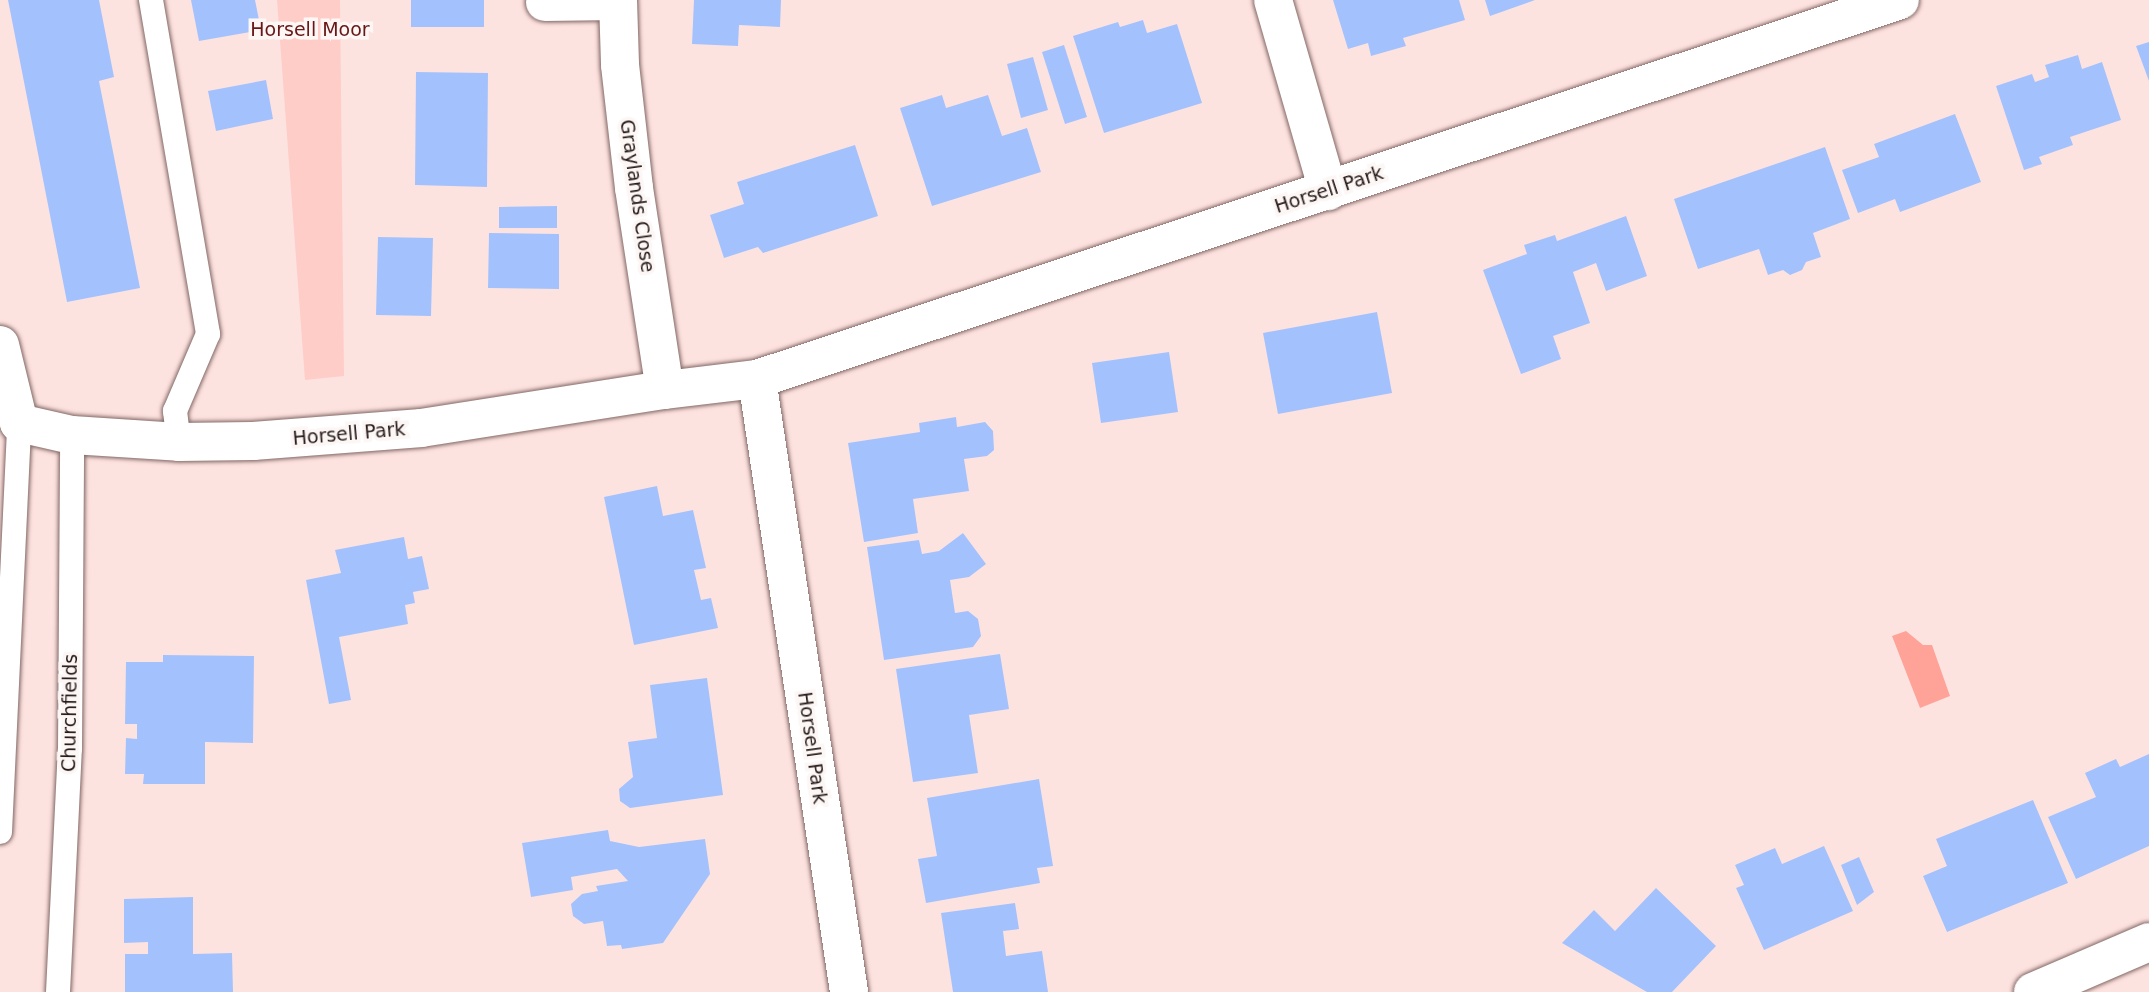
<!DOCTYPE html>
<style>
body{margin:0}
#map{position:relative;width:2149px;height:992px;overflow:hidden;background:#fde3e0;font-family:"DejaVu Sans",sans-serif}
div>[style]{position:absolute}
.green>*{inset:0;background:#ffcdc7}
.water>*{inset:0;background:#ffa298}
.building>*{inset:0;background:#a3c2fd}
.roads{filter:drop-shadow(0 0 2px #826764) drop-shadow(0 0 2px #826764)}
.lane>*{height:24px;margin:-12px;padding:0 12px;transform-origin:12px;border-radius:12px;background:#fff}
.street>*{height:38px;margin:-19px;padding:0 19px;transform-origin:19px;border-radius:19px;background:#fff}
span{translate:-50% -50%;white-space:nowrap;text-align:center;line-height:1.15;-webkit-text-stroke:7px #fcf6f5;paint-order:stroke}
.park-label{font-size:19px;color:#681716}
.street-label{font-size:19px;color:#261b1a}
</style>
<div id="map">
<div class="green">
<i style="clip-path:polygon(277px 0,340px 0,344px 376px,305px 380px)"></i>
</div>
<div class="water">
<i style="clip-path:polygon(1906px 631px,1923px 645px,1932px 645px,1950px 696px,1920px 708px,1892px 636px)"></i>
</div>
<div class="building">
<i style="clip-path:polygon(8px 0,99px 0,114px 77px,99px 81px,140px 288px,67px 302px)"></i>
<i style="clip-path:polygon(191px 0,255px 0,261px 30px,199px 41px)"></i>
<i style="clip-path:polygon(411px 0,484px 0,484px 27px,411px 27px)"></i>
<i style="clip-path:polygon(694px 0,781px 0,780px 27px,739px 25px,738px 46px,692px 44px)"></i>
<i style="clip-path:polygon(1333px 0,1459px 0,1465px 20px,1403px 38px,1406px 46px,1371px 56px,1368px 43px,1348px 49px)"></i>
<i style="clip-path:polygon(1485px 0,1535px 0,1490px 16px)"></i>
<i style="clip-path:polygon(1143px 20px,1147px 33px,1177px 24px,1202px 103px,1104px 133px,1073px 36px,1118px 22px,1120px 27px)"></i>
<i style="clip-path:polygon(2149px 42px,2149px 81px,2136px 46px)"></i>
<i style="clip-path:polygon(1064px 45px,1087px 117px,1065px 124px,1042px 52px)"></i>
<i style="clip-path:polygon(2078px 55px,2082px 69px,2102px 62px,2121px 120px,2070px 137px,2073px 145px,2039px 157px,2042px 164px,2024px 170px,1996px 86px,2032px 74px,2035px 82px,2049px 77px,2045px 65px)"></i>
<i style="clip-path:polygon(1033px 57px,1048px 110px,1021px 118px,1007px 64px)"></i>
<i style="clip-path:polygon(416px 72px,488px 73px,487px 187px,415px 185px)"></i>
<i style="clip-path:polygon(266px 80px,273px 119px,216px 131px,208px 91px)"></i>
<i style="clip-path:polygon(942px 95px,946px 108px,988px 95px,1002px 136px,1027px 128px,1041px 172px,932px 206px,900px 108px)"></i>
<i style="clip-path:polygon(1955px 114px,1981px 182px,1900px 212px,1895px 199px,1858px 213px,1842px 170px,1879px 157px,1874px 144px)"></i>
<i style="clip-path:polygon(855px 145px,878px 216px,763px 253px,758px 247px,724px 258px,710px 215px,744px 204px,737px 182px)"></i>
<i style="clip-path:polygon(1825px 147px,1850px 219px,1813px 233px,1821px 257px,1806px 262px,1802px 270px,1790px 275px,1783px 270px,1768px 275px,1759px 249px,1698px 269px,1674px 199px)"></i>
<i style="clip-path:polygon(557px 206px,557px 228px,499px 228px,499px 207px)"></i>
<i style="clip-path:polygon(1626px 216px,1647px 276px,1606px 291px,1596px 263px,1573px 272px,1590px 323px,1553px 336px,1561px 359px,1521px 374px,1483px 270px,1527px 254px,1524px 245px,1555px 235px,1557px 241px)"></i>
<i style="clip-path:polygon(489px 233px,559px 234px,559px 289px,488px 288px)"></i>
<i style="clip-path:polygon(378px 237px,433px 238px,431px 316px,376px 315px)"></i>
<i style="clip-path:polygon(1377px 312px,1392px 393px,1278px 414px,1263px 333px)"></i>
<i style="clip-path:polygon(1169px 352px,1178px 412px,1101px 423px,1092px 363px)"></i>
<i style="clip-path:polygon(956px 417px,957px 427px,985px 422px,993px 431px,994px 450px,987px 456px,964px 459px,969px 491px,913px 499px,918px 533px,864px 542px,848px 443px,920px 432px,919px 423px)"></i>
<i style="clip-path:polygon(657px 486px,663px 516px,693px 510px,706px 568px,694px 570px,701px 600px,711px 598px,718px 628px,634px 645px,604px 497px)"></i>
<i style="clip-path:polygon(963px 533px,986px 564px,969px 577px,950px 580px,955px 613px,968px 611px,978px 619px,981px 636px,973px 647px,884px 660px,867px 547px,919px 540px,922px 554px,939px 551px)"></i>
<i style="clip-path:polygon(404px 537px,408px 559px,422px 556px,429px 589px,413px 592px,415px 603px,405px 605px,408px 624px,339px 637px,351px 700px,329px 704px,306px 580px,341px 573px,335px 550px)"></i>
<i style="clip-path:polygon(1000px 654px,1009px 709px,969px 715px,978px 773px,913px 782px,896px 669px)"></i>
<i style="clip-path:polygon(163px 655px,254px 656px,253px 743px,205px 742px,205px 784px,143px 784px,144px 774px,125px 774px,126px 738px,137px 739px,137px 724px,125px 724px,126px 662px,163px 662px)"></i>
<i style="clip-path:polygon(707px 678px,723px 795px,630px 808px,620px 801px,619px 789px,633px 777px,628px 742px,657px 738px,650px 685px)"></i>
<i style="clip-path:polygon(2149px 754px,2149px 846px,2076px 879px,2048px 817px,2096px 797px,2085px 773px,2116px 759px,2120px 767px)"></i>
<i style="clip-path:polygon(1039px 779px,1053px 866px,1037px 868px,1040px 883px,926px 903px,918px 859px,937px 856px,927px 798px)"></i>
<i style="clip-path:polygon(2033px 800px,2068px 883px,1947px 932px,1923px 876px,1947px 866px,1936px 839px)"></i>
<i style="clip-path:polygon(608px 830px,610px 841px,639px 847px,705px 839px,710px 874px,663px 943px,622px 949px,621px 945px,607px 946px,603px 921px,584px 924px,573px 916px,571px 904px,582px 894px,598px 891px,596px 886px,628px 881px,617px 869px,571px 877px,573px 890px,531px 897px,522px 843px)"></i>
<i style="clip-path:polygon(1824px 846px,1853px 911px,1764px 950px,1736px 888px,1744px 885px,1735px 865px,1775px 848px,1782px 864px)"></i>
<i style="clip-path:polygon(1859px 857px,1874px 892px,1857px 905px,1841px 865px)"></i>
<i style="clip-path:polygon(1656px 888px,1716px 946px,1672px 992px,1647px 992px,1562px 943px,1594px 910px,1615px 931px)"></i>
<i style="clip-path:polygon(193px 897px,193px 954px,232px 953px,233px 992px,125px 992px,125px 954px,148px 954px,148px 942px,124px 943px,124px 899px)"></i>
<i style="clip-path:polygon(1015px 903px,1019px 929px,1003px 931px,1006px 956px,1042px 951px,1048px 992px,953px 992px,941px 913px)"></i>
</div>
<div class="roads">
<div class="lane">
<i style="left:151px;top:0;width:339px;rotate:80.3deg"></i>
<i style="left:208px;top:334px;width:84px;rotate:113.2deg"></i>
<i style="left:175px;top:411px;width:31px;rotate:83deg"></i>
<i style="left:0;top:832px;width:409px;rotate:-87.3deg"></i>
<i style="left:58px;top:992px;width:243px;rotate:-87.2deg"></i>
<i style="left:70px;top:749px;width:314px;rotate:-89.6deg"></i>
</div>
<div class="street">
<i style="left:618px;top:0;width:65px;rotate:88.2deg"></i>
<i style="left:620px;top:65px;width:124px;rotate:83.5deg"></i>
<i style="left:634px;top:188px;width:204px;rotate:81.3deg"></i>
<i style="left:1273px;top:0;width:199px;rotate:73.9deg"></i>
<i style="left:545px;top:2px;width:73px;rotate:-0.8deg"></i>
<i style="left:0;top:345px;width:80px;rotate:76.3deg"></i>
<i style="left:19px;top:423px;width:54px;rotate:12.8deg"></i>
<i style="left:72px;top:435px;width:107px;rotate:3.7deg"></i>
<i style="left:179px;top:442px;width:74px;rotate:-0.8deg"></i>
<i style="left:253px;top:441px;width:169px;rotate:-4.4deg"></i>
<i style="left:421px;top:428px;width:247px;rotate:-8.9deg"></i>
<i style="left:665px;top:390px;width:93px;rotate:-6.8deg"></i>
<i style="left:757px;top:379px;width:1204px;rotate:-18.34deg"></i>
<i style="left:757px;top:379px;width:620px;rotate:81.46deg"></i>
<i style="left:2033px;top:992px;width:126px;rotate:-23.3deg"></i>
</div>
</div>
<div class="park-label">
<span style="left:310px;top:30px">Horsell Moor</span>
</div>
<div class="street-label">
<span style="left:1329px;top:190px;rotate:-18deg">Horsell Park</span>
<span style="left:637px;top:196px;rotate:82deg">Graylands Close</span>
<span style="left:349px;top:434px;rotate:-5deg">Horsell Park</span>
<span style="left:70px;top:713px;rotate:-89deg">Churchfields</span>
<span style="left:812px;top:748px;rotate:82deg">Horsell Park</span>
</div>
</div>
